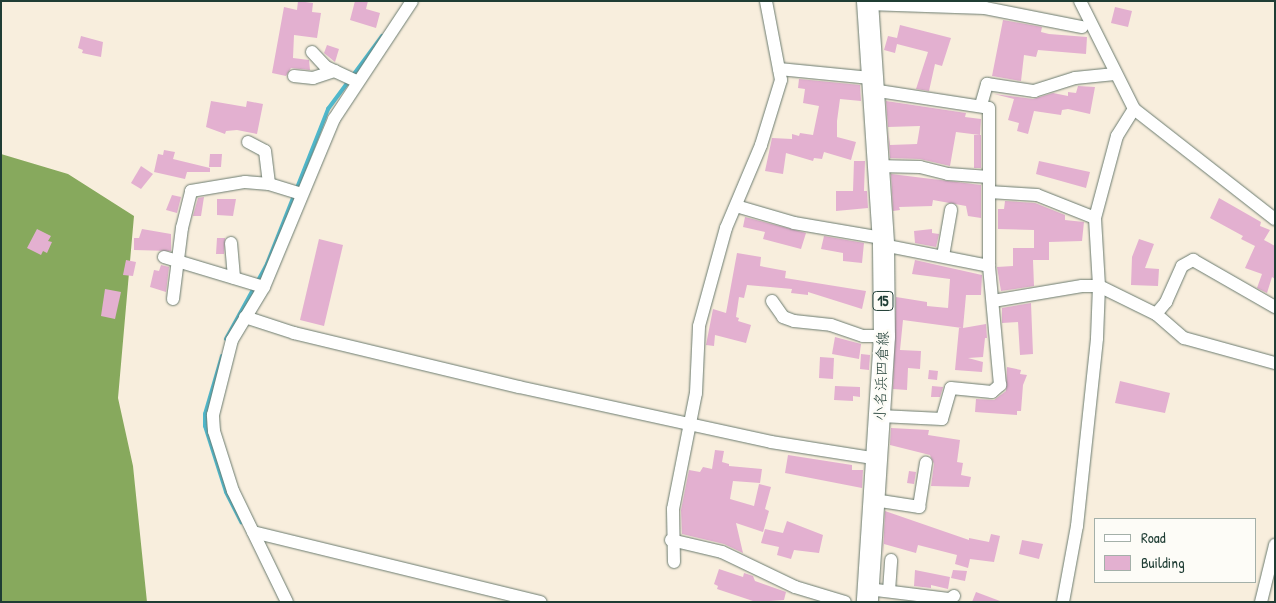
<!DOCTYPE html>
<meta charset="utf-8">
<style>
body{margin:0}
#map{position:relative;width:1276px;height:603px;overflow:hidden;background:#f8eedd;font-family:"Patrick Hand","Klee One",sans-serif}
div>[style]{position:absolute}
.forest>*{inset:0;background:#87a95d}
.stream>*{height:4px;margin:-2px;padding:0 2px;transform-origin:2px;border-radius:2px;background:#4fb8cc}
.building>*{inset:0;background:#e3b0d0}
.roads{filter:drop-shadow(0 0 1px #6b7b6f) drop-shadow(0 0 1px #6b7b6f)}
.street>*{height:12px;margin:-6px;padding:0 6px;transform-origin:6px;border-radius:6px;background:#fff}
.primary>*{height:21px;margin:-10.5px;padding:0 10.5px;transform-origin:10.5px;border-radius:10.5px;background:#fff}
span{translate:-50% -50%;white-space:nowrap;text-align:center;line-height:1.15;-webkit-text-stroke:5px #fdfcf7;paint-order:stroke}
.shield-label span{padding:1px 4px;background:#fdfcf7;border:1px solid;border-radius:4px;-webkit-text-stroke-width:0}
.shield-label{font-size:14px;color:#1f3d34;font-weight:700}
.street-label{font-size:15px;color:#1f3d34}
.frame{position:absolute;inset:0;border:2px solid #1f3d34;pointer-events:none}
.legend{position:absolute;left:1094px;top:518px;width:162px;height:65px;box-sizing:border-box;background:#fdfcf7;border:1px solid #a4b0a9;margin:0;padding:6px 9px;list-style:none;font-size:15px;color:#1f3d34}
.legend li{display:flex;align-items:center;gap:10px;height:25px}
.legend b{width:25px;border:1px solid #a4b0a9}
</style>
<div id="map">
<div class="forest">
<i style="clip-path:polygon(1px 154px,68px 174px,134px 216px,118px 398px,133px 466px,147px 602px,1px 602px)"></i>
</div>
<div class="stream">
<i style="left:226px;top:339px;width:85px;rotate:-61.3deg"></i>
<i style="left:267px;top:264px;width:167px;rotate:-68.5deg"></i>
<i style="left:328px;top:109px;width:91px;rotate:-53.5deg"></i>
<i style="left:222px;top:356px;width:60px;rotate:106.3deg"></i>
<i style="left:205px;top:414px;width:12px;rotate:90deg"></i>
<i style="left:205px;top:426px;width:69px;rotate:72.3deg"></i>
<i style="left:226px;top:492px;width:34px;rotate:63deg"></i>
</div>
<div class="building">
<i style="clip-path:polygon(298px 1px,313px 3px,312px 12px,321px 13px,317px 38px,294px 35px,293px 58px,309px 60px,310px 70px,291px 68px,286px 76px,272px 73px,284px 7px,297px 10px)"></i>
<i style="clip-path:polygon(355px 1px,368px 1px,366px 9px,380px 13px,376px 28px,350px 20px)"></i>
<i style="clip-path:polygon(1115px 7px,1132px 11px,1128px 27px,1111px 23px)"></i>
<i style="clip-path:polygon(1003px 20px,1042px 27px,1041px 32px,1049px 34px,1087px 37px,1086px 54px,1038px 50px,1036px 57px,1024px 55px,1021px 81px,992px 76px)"></i>
<i style="clip-path:polygon(900px 25px,951px 38px,942px 66px,935px 64px,929px 91px,916px 89px,928px 52px,897px 44px,895px 53px,884px 50px,888px 36px,897px 38px)"></i>
<i style="clip-path:polygon(81px 36px,103px 42px,101px 57px,82px 53px,83px 50px,78px 48px)"></i>
<i style="clip-path:polygon(327px 45px,339px 49px,335px 62px,324px 53px)"></i>
<i style="clip-path:polygon(799px 79px,860px 85px,861px 101px,840px 99px,837px 121px,837px 137px,856px 142px,851px 160px,824px 152px,822px 159px,814px 158px,813px 161px,786px 153px,783px 174px,765px 171px,772px 138px,792px 139px,792px 134px,799px 136px,800px 133px,813px 135px,819px 106px,803px 103px,805px 89px,798px 88px)"></i>
<i style="clip-path:polygon(1078px 86px,1095px 87px,1090px 114px,1068px 109px,1062px 110px,1061px 115px,1034px 111px,1028px 134px,1017px 131px,1019px 123px,1008px 120px,1014px 99px,994px 94px,1033px 99px,1053px 93px,1068px 96px,1068px 92px,1076px 93px)"></i>
<i style="clip-path:polygon(211px 101px,246px 107px,247px 101px,263px 104px,257px 134px,237px 130px,226px 131px,225px 134px,206px 127px)"></i>
<i style="clip-path:polygon(886px 101px,966px 113px,965px 117px,981px 119px,980px 135px,956px 132px,950px 166px,920px 159px,890px 158px,888px 130px,890px 145px,917px 144px,920px 126px,888px 127px)"></i>
<i style="clip-path:polygon(974px 135px,981px 135px,981px 168px,974px 168px)"></i>
<i style="clip-path:polygon(164px 150px,175px 152px,173px 159px,210px 168px,210px 172px,187px 172px,185px 179px,154px 172px,158px 154px,163px 155px)"></i>
<i style="clip-path:polygon(210px 154px,222px 154px,221px 167px,209px 167px)"></i>
<i style="clip-path:polygon(854px 161px,865px 161px,864px 191px,867px 191px,868px 208px,836px 211px,836px 191px,853px 191px)"></i>
<i style="clip-path:polygon(1039px 161px,1090px 172px,1086px 188px,1036px 174px)"></i>
<i style="clip-path:polygon(141px 166px,153px 174px,141px 189px,131px 183px)"></i>
<i style="clip-path:polygon(891px 174px,981px 185px,981px 218px,968px 216px,966px 206px,933px 200px,932px 206px,899px 207px,900px 210px,893px 211px)"></i>
<i style="clip-path:polygon(172px 195px,181px 197px,177px 213px,166px 210px)"></i>
<i style="clip-path:polygon(204px 197px,201px 216px,193px 216px,198px 198px)"></i>
<i style="clip-path:polygon(1219px 198px,1261px 222px,1260px 226px,1270px 230px,1264px 240px,1275px 246px,1275px 279px,1272px 277px,1267px 293px,1257px 288px,1262px 274px,1245px 268px,1255px 246px,1241px 239px,1243px 236px,1210px 218px)"></i>
<i style="clip-path:polygon(217px 199px,236px 199px,233px 216px,217px 215px)"></i>
<i style="clip-path:polygon(1005px 201px,1035px 203px,1065px 215px,1065px 220px,1084px 222px,1082px 241px,1049px 242px,1049px 260px,1033px 260px,1034px 286px,1001px 291px,997px 267px,1013px 266px,1013px 248px,1034px 248px,1034px 230px,998px 229px,998px 209px,1004px 209px)"></i>
<i style="clip-path:polygon(745px 217px,806px 233px,801px 249px,763px 239px,765px 232px,743px 227px)"></i>
<i style="clip-path:polygon(37px 229px,51px 236px,48px 241px,52px 242px,47px 253px,43px 251px,41px 255px,27px 248px)"></i>
<i style="clip-path:polygon(142px 229px,171px 234px,171px 251px,134px 250px,134px 238px,139px 238px)"></i>
<i style="clip-path:polygon(932px 229px,932px 233px,939px 234px,936px 247px,915px 243px,914px 231px)"></i>
<i style="clip-path:polygon(824px 236px,864px 243px,862px 263px,843px 261px,843px 253px,821px 249px)"></i>
<i style="clip-path:polygon(217px 238px,225px 238px,224px 254px,216px 254px)"></i>
<i style="clip-path:polygon(319px 239px,343px 245px,324px 326px,300px 320px)"></i>
<i style="clip-path:polygon(1139px 239px,1154px 244px,1145px 268px,1159px 269px,1158px 286px,1131px 285px,1132px 257px)"></i>
<i style="clip-path:polygon(737px 253px,761px 257px,760px 266px,786px 271px,785px 278px,866px 291px,862px 309px,808px 292px,808px 295px,791px 293px,792px 289px,747px 285px,744px 298px,739px 297px,736px 317px,739px 318px,738px 321px,751px 325px,746px 343px,715px 335px,714px 346px,706px 345px,713px 309px,726px 313px)"></i>
<i style="clip-path:polygon(126px 260px,136px 262px,133px 276px,123px 275px)"></i>
<i style="clip-path:polygon(915px 260px,982px 275px,981px 295px,966px 295px,963px 328px,986px 324px,987px 338px,985px 338px,983px 357px,968px 358px,983px 362px,982px 372px,955px 370px,959px 328px,962px 328px,903px 320px,900px 350px,921px 351px,920px 369px,908px 368px,907px 390px,893px 389px,896px 297px,927px 302px,927px 306px,948px 308px,950px 279px,912px 274px)"></i>
<i style="clip-path:polygon(161px 265px,169px 267px,166px 292px,150px 287px,154px 270px,159px 271px)"></i>
<i style="clip-path:polygon(105px 289px,121px 292px,115px 319px,101px 316px)"></i>
<i style="clip-path:polygon(1031px 303px,1033px 354px,1020px 355px,1018px 322px,1002px 323px,1002px 308px)"></i>
<i style="clip-path:polygon(835px 337px,861px 344px,859px 359px,832px 354px)"></i>
<i style="clip-path:polygon(861px 354px,870px 355px,869px 370px,860px 369px)"></i>
<i style="clip-path:polygon(820px 357px,834px 358px,833px 379px,819px 378px)"></i>
<i style="clip-path:polygon(1007px 367px,1021px 370px,1020px 374px,1027px 375px,1023px 385px,1021px 411px,1017px 411px,1017px 415px,975px 412px,976px 399px,994px 400px,1006px 391px)"></i>
<i style="clip-path:polygon(929px 370px,938px 371px,937px 380px,928px 379px)"></i>
<i style="clip-path:polygon(1120px 381px,1170px 393px,1165px 413px,1115px 403px)"></i>
<i style="clip-path:polygon(835px 386px,860px 387px,860px 397px,853px 396px,853px 401px,834px 400px)"></i>
<i style="clip-path:polygon(932px 386px,943px 387px,940px 397px,931px 397px)"></i>
<i style="clip-path:polygon(891px 428px,929px 430px,928px 435px,960px 440px,957px 462px,963px 463px,961px 475px,971px 477px,969px 487px,931px 486px,934px 464px,930px 455px,890px 445px)"></i>
<i style="clip-path:polygon(715px 450px,724px 451px,722px 462px,729px 464px,729px 466px,762px 469px,760px 483px,733px 481px,730px 499px,754px 506px,759px 484px,771px 487px,765px 509px,769px 511px,763px 532px,736px 523px,743px 553px,724px 544px,682px 534px,681px 510px,689px 470px,700px 472px,703px 467px,712px 469px)"></i>
<i style="clip-path:polygon(788px 455px,852px 465px,852px 470px,863px 470px,862px 488px,785px 473px)"></i>
<i style="clip-path:polygon(909px 471px,916px 472px,914px 484px,907px 483px)"></i>
<i style="clip-path:polygon(885px 511px,969px 540px,969px 538px,989px 542px,991px 534px,1000px 536px,994px 562px,970px 559px,968px 568px,955px 564px,957px 555px,918px 545px,916px 553px,884px 544px,883px 555px)"></i>
<i style="clip-path:polygon(787px 521px,823px 535px,819px 553px,794px 550px,791px 559px,777px 555px,779px 547px,761px 543px,765px 529px,783px 533px)"></i>
<i style="clip-path:polygon(1022px 540px,1043px 544px,1039px 559px,1019px 554px)"></i>
<i style="clip-path:polygon(719px 569px,743px 577px,744px 573px,753px 576px,755px 581px,786px 592px,784px 600px,756px 602px,717px 589px,718px 586px,714px 584px)"></i>
<i style="clip-path:polygon(915px 570px,950px 577px,948px 589px,931px 585px,931px 588px,914px 586px)"></i>
<i style="clip-path:polygon(953px 570px,967px 571px,965px 581px,951px 578px)"></i>
<i style="clip-path:polygon(976px 592px,1000px 601px,1000px 602px,972px 602px)"></i>
</div>
<div class="roads">
<div class="street">
<i style="left:1080px;top:1px;width:121px;rotate:63.4deg"></i>
<i style="left:1134px;top:109px;width:179px;rotate:38deg"></i>
<i style="left:867px;top:4px;width:118px;rotate:1.9deg"></i>
<i style="left:985px;top:8px;width:99px;rotate:11.1deg"></i>
<i style="left:312px;top:52px;width:21px;rotate:47deg"></i>
<i style="left:326px;top:67px;width:35px;rotate:25deg"></i>
<i style="left:779px;top:69px;width:92px;rotate:5.6deg"></i>
<i style="left:294px;top:76px;width:19px;rotate:6deg"></i>
<i style="left:313px;top:78px;width:23px;rotate:-18deg"></i>
<i style="left:872px;top:90px;width:118px;rotate:8.7deg"></i>
<i style="left:989px;top:108px;width:158px;rotate:90deg"></i>
<i style="left:981px;top:105px;width:22px;rotate:-74deg"></i>
<i style="left:987px;top:84px;width:48px;rotate:8.5deg"></i>
<i style="left:1034px;top:91px;width:43px;rotate:-17.6deg"></i>
<i style="left:1075px;top:78px;width:40px;rotate:-5.7deg"></i>
<i style="left:248px;top:142px;width:19px;rotate:28deg"></i>
<i style="left:265px;top:151px;width:33px;rotate:83deg"></i>
<i style="left:877px;top:166px;width:43px;rotate:1.3deg"></i>
<i style="left:920px;top:167px;width:29px;rotate:14deg"></i>
<i style="left:948px;top:174px;width:41px;rotate:4.2deg"></i>
<i style="left:989px;top:192px;width:48px;rotate:3.6deg"></i>
<i style="left:1037px;top:195px;width:62px;rotate:21.6deg"></i>
<i style="left:736px;top:206px;width:60px;rotate:16.3deg"></i>
<i style="left:794px;top:223px;width:89px;rotate:9.7deg"></i>
<i style="left:231px;top:243px;width:35px;rotate:85deg"></i>
<i style="left:943px;top:256px;width:47px;rotate:-80.1deg"></i>
<i style="left:164px;top:257px;width:104px;rotate:16.7deg"></i>
<i style="left:173px;top:299px;width:72px;rotate:-82.8deg"></i>
<i style="left:182px;top:228px;width:38px;rotate:-76deg"></i>
<i style="left:191px;top:191px;width:55px;rotate:-9.5deg"></i>
<i style="left:245px;top:182px;width:24px;rotate:5deg"></i>
<i style="left:269px;top:184px;width:34px;rotate:17deg"></i>
<i style="left:772px;top:301px;width:19px;rotate:55deg"></i>
<i style="left:783px;top:317px;width:12px;rotate:20deg"></i>
<i style="left:794px;top:321px;width:37px;rotate:6deg"></i>
<i style="left:831px;top:325px;width:34px;rotate:19deg"></i>
<i style="left:863px;top:336px;width:21px"></i>
<i style="left:993px;top:301px;width:90px;rotate:-9.6deg"></i>
<i style="left:1082px;top:286px;width:17px"></i>
<i style="left:1099px;top:286px;width:64px;rotate:26.2deg"></i>
<i style="left:1156px;top:314px;width:37px;rotate:41deg"></i>
<i style="left:1184px;top:338px;width:94px;rotate:15.4deg"></i>
<i style="left:1156px;top:314px;width:16px;rotate:-50deg"></i>
<i style="left:1166px;top:302px;width:39px;rotate:-66deg"></i>
<i style="left:1182px;top:266px;width:13px;rotate:-29deg"></i>
<i style="left:1193px;top:260px;width:95px;rotate:29.8deg"></i>
<i style="left:245px;top:317px;width:52px;rotate:18.1deg"></i>
<i style="left:294px;top:333px;width:231px;rotate:13.5deg"></i>
<i style="left:519px;top:387px;width:258px;rotate:12.3deg"></i>
<i style="left:771px;top:442px;width:108px;rotate:9deg"></i>
<i style="left:880px;top:416px;width:62px;rotate:2.8deg"></i>
<i style="left:942px;top:419px;width:32px;rotate:-74deg"></i>
<i style="left:951px;top:388px;width:41px;rotate:5.6deg"></i>
<i style="left:992px;top:392px;width:11px;rotate:-41deg"></i>
<i style="left:1000px;top:385px;width:120px;rotate:-95.3deg"></i>
<i style="left:989px;top:266px;width:108px;rotate:-168.8deg"></i>
<i style="left:874px;top:500px;width:46px;rotate:8.8deg"></i>
<i style="left:919px;top:507px;width:45px;rotate:-81deg"></i>
<i style="left:253px;top:532px;width:296px;rotate:13.7deg"></i>
<i style="left:671px;top:540px;width:52px;rotate:13.2deg"></i>
<i style="left:722px;top:552px;width:81px;rotate:25.6deg"></i>
<i style="left:795px;top:587px;width:52px;rotate:16.7deg"></i>
<i style="left:674px;top:562px;width:53px;rotate:-91.1deg"></i>
<i style="left:673px;top:509px;width:118px;rotate:-78.8deg"></i>
<i style="left:696px;top:393px;width:67px;rotate:-87.4deg"></i>
<i style="left:699px;top:326px;width:102px;rotate:-74.6deg"></i>
<i style="left:726px;top:228px;width:90px;rotate:-67.1deg"></i>
<i style="left:761px;top:145px;width:68px;rotate:-72.9deg"></i>
<i style="left:781px;top:80px;width:80px;rotate:-100.8deg"></i>
<i style="left:868px;top:589px;width:83px;rotate:7deg"></i>
<i style="left:950px;top:599px;width:5px;rotate:-37deg"></i>
<i style="left:889px;top:591px;width:31px;rotate:-86deg"></i>
<i style="left:287px;top:602px;width:123px;rotate:-115.9deg"></i>
<i style="left:233px;top:491px;width:63px;rotate:-107.6deg"></i>
<i style="left:214px;top:431px;width:16px;rotate:-94deg"></i>
<i style="left:213px;top:415px;width:77px;rotate:-75.8deg"></i>
<i style="left:232px;top:340px;width:62px;rotate:-58.9deg"></i>
<i style="left:264px;top:287px;width:182px;rotate:-67.4deg"></i>
<i style="left:334px;top:119px;width:141px;rotate:-56.5deg"></i>
<i style="left:1063px;top:602px;width:77px;rotate:-79.6deg"></i>
<i style="left:1077px;top:526px;width:189px;rotate:-83.9deg"></i>
<i style="left:1097px;top:338px;width:52px;rotate:-87.8deg"></i>
<i style="left:1099px;top:286px;width:68px;rotate:-93.4deg"></i>
<i style="left:1095px;top:218px;width:85px;rotate:-75deg"></i>
<i style="left:1117px;top:136px;width:32px;rotate:-58deg"></i>
<i style="left:1261px;top:602px;width:59px;rotate:-76.2deg"></i>
</div>
<div class="primary">
<i style="left:867px;top:1px;width:245px;rotate:86.2deg"></i>
<i style="left:883px;top:245px;width:91px;rotate:89.4deg"></i>
<i style="left:884px;top:336px;width:267px;rotate:93.7deg"></i>
</div>
</div>
<div class="shield-label">
<span style="left:883px;top:301px">15</span>
</div>
<div class="street-label">
<span style="left:881px;top:376px;rotate:-88deg">小名浜四倉線</span>
</div>
<div class="frame"></div>
<ul class="legend">
<li><b style="height:6px;background:#fff"></b>Road</li>
<li><b style="height:14px;background:#e3b0d0"></b>Building</li>
</ul>
</div>
